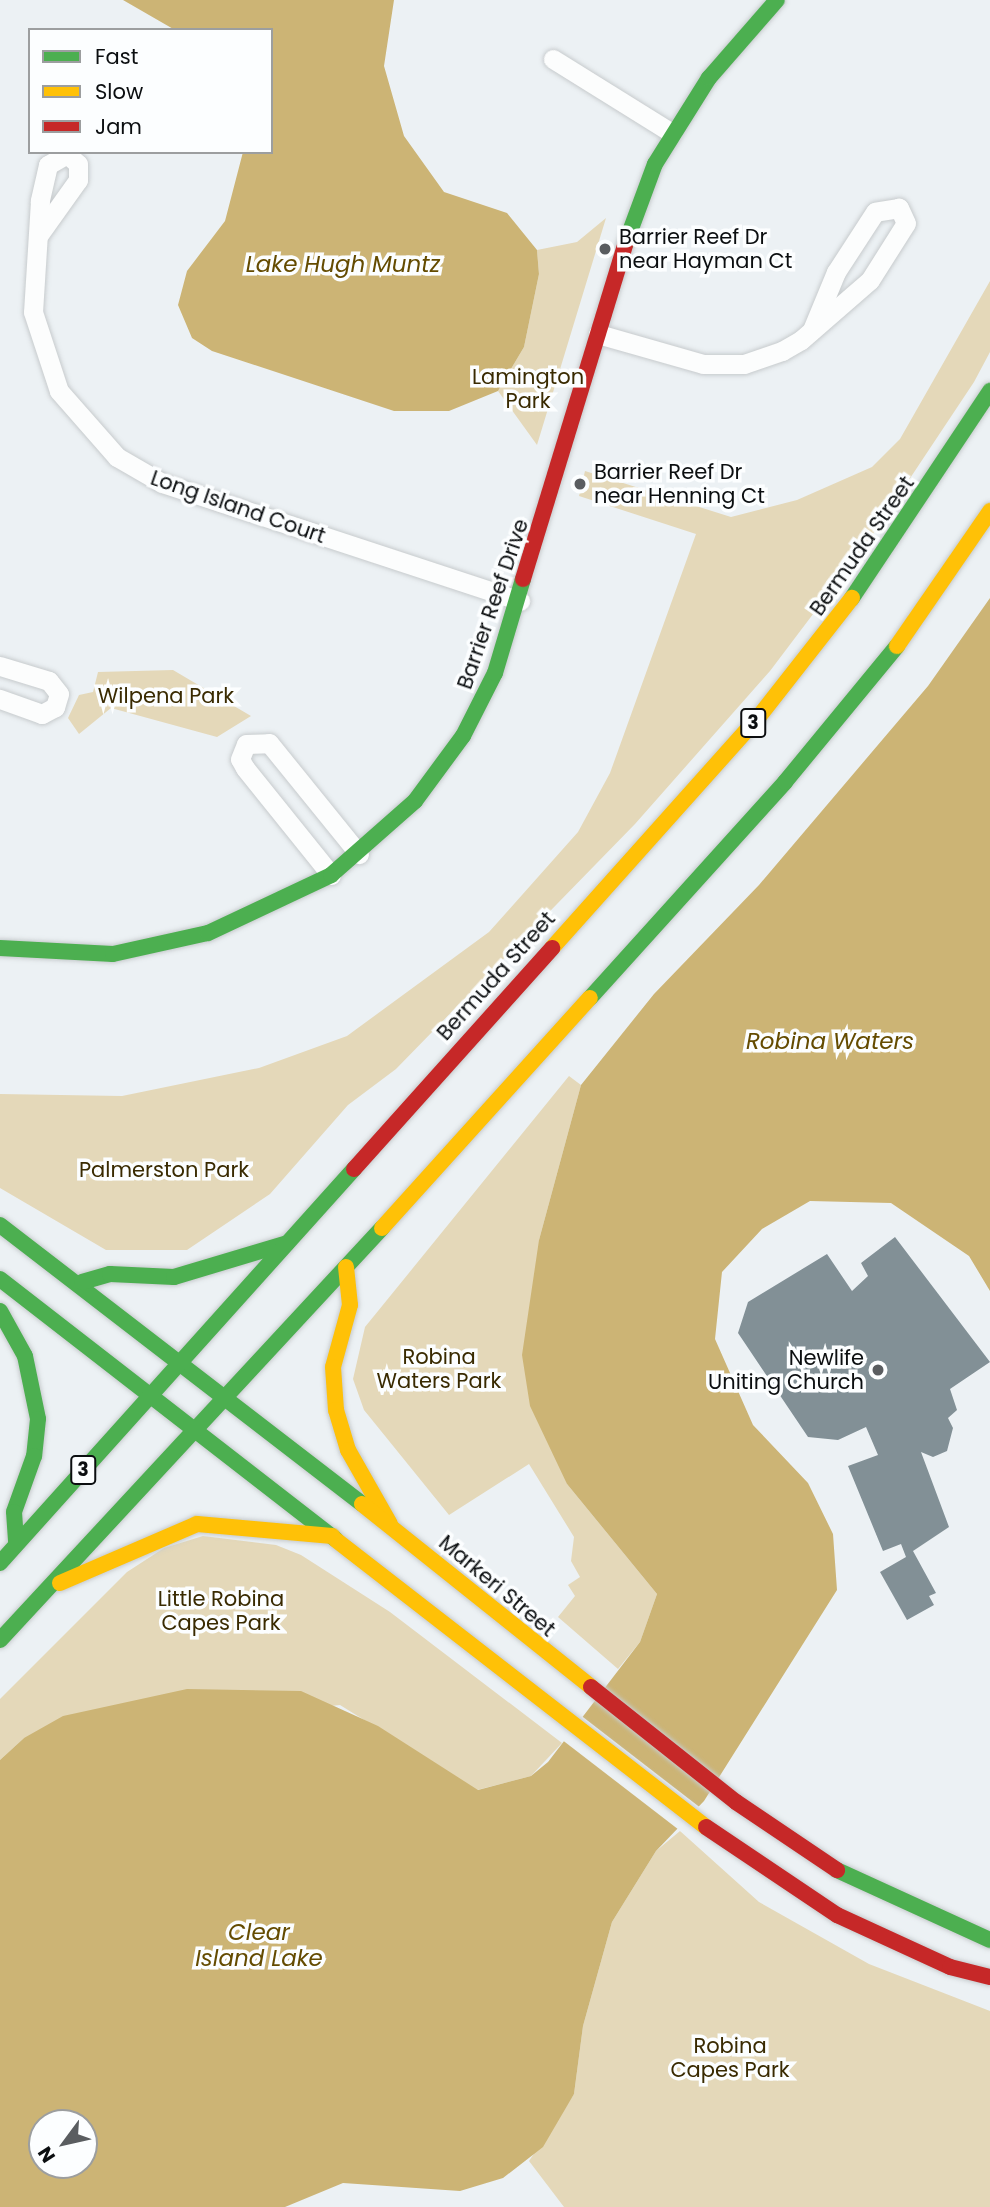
<!DOCTYPE html>
<style>
body{margin:0}
#map{position:relative;width:990px;height:2207px;overflow:hidden;background:#ecf1f4;font-family:Poppins,sans-serif}
div>[style]{position:absolute}
.green>*{inset:0;background:#e4d8b9}
.water>*{inset:0;background:#ccb475}
.pier>*{inset:0;background:#ecf1f4}
.building>*{inset:0;background:#829096}
.roads{filter:drop-shadow(0 0 2px #c7cbcd) drop-shadow(0 0 2px #c7cbcd)}
.street>*{height:19px;margin:-9.5px;padding:0 9.5px;transform-origin:9.5px;border-radius:9.5px;background:#fcfdfd}
.fast>*{height:16px;margin:-8px;padding:0 8px;transform-origin:8px;border-radius:8px;background:#4caf50}
.slow>*{height:16px;margin:-8px;padding:0 8px;transform-origin:8px;border-radius:8px;background:#ffc107}
.jam>*{height:16px;margin:-8px;padding:0 8px;transform-origin:8px;border-radius:8px;background:#c62828}
.dots>*{width:19px;height:19px;translate:-50% -50%;box-sizing:border-box;border:4px solid #fcfeff;border-radius:50%}
span{translate:-50% -50%;white-space:nowrap;text-align:center;line-height:1.15;-webkit-text-stroke:7px #fcfeff;paint-order:stroke}
.shield-label span{padding:2px 5px;background:#fcfeff;border:2px solid;border-radius:5px;-webkit-text-stroke-width:0}
.shield-label{font-size:19px;color:#0b0e10;font-weight:700}
.poi-label{font-size:21px;color:#0b0e10}
.left{translate:0 -50%;text-align:left}
.right{translate:-100% -50%;text-align:right}
.park-label{font-size:21px;color:#392a01}
.street-label{font-size:21px;color:#0b0e10}
.water-label{font-size:23px;color:#644b00;font-style:italic}
.legend{position:absolute;left:28px;top:28px;width:245px;height:126px;box-sizing:border-box;background:#fcfeff;border:2px solid #9c9e9f;margin:0;padding:9px 12px;list-style:none;font-size:21px;color:#0b0e10}
.legend li{display:flex;align-items:center;gap:14px;height:35px}
.legend b{width:35px;border:2px solid #9c9e9f}
.north{position:absolute;left:28px;top:2109px;width:70px;height:70px;box-sizing:border-box;background:#fcfeff;border:2px solid #9c9e9f;border-radius:50%;rotate:237deg;font-size:19px;font-weight:700;line-height:28px;text-align:center;color:#0b0e10}
.north::after{content:'';display:block;margin:auto;width:24px;height:32px;background:#5a5d60;clip-path:polygon(50% 0,100% 100%,50% 72%,0 100%)}
</style>
<div id="map">
<div class="green">
<i style="clip-path:polygon(606px 218px,537px 445px,498px 391px,524px 347px,539px 274px,537px 250px,577px 242px)"></i>
<i style="clip-path:polygon(990px 281px,990px 352px,974px 382px,869px 540px,770px 671px,635px 824px,396px 1069px,348px 1105px,270px 1194px,187px 1250px,106px 1250px,0 1188px,0 1094px,122px 1096px,259px 1068px,347px 1036px,489px 932px,578px 832px,610px 773px,696px 534px,579px 496px,585px 471px,731px 517px,797px 500px,872px 467px,900px 439px)"></i>
<i style="clip-path:polygon(173px 670px,251px 716px,217px 737px,111px 708px,79px 734px,68px 718px,79px 695px,93px 692px,98px 672px)"></i>
<i style="clip-path:polygon(569px 1076px,581px 1085px,539px 1240px,567px 1484px,657px 1594px,640px 1642px,618px 1669px,558px 1617px,575px 1596px,568px 1585px,580px 1577px,571px 1561px,574px 1537px,529px 1464px,449px 1515px,364px 1410px,353px 1379px,365px 1327px)"></i>
<i style="clip-path:polygon(203px 1536px,276px 1545px,301px 1555px,390px 1612px,562px 1743px,531px 1776px,477px 1790px,340px 1705px,24px 1738px,0 1760px,0 1699px,127px 1572px,164px 1548px)"></i>
<i style="clip-path:polygon(680px 1831px,759px 1902px,869px 1964px,990px 2011px,990px 2207px,564px 2207px,529px 2161px,574px 2094px,583px 2026px,612px 1922px,656px 1851px)"></i>
</div>
<div class="water">
<i style="clip-path:polygon(123px 0,394px 0,384px 66px,404px 136px,444px 192px,507px 213px,537px 250px,539px 274px,524px 347px,498px 391px,449px 411px,394px 411px,212px 351px,192px 338px,178px 305px,187px 271px,225px 221px,243px 152px,271px 152px,271px 30px,175px 30px)"></i>
<i style="clip-path:polygon(evenodd,990px 598px,990px 1291px,969px 1256px,891px 1203px,810px 1201px,762px 1229px,722px 1272px,715px 1339px,753px 1425px,808px 1483px,833px 1534px,837px 1590px,704px 1801px,656px 1851px,612px 1922px,583px 2026px,574px 2094px,543px 2147px,503px 2178px,460px 2191px,343px 2183px,285px 2207px,0 2207px,0 1760px,24px 1738px,63px 1716px,187px 1689px,301px 1691px,378px 1726px,478px 1790px,531px 1776px,548px 1762px,640px 1642px,657px 1594px,567px 1484px,530px 1406px,522px 1355px,539px 1240px,581px 1085px,654px 994px,759px 885px,928px 686px,990px 598px,42px 2123px,84px 2123px,84px 2165px,42px 2165px,42px 2123px)"></i>
</div>
<div class="pier">
<i style="clip-path:polygon(579px 1714px,702px 1809px,683px 1833px,561px 1739px)"></i>
</div>
<div class="building">
<i style="clip-path:polygon(895px 1237px,990px 1362px,950px 1389px,957px 1410px,948px 1418px,953px 1428px,947px 1451px,933px 1457px,921px 1452px,949px 1527px,913px 1551px,936px 1593px,929px 1596px,934px 1605px,907px 1620px,880px 1572px,906px 1557px,901px 1544px,883px 1551px,848px 1466px,878px 1455px,866px 1427px,838px 1440px,808px 1437px,738px 1333px,748px 1302px,827px 1254px,852px 1291px,868px 1276px,861px 1263px)"></i>
</div>
<div class="roads">
<div class="street">
<i style="left:553px;top:59px;width:140px;rotate:31.9deg"></i>
<i style="left:38px;top:236px;width:69px;rotate:-54.5deg"></i>
<i style="left:78px;top:180px;width:16px;rotate:-90deg"></i>
<i style="left:78px;top:164px;width:15px;rotate:-138deg"></i>
<i style="left:67px;top:154px;width:22px;rotate:150deg"></i>
<i style="left:48px;top:165px;width:37px;rotate:103deg"></i>
<i style="left:40px;top:201px;width:111px;rotate:93.6deg"></i>
<i style="left:33px;top:312px;width:83px;rotate:71.8deg"></i>
<i style="left:59px;top:391px;width:88px;rotate:48.7deg"></i>
<i style="left:117px;top:457px;width:52px;rotate:30deg"></i>
<i style="left:162px;top:483px;width:377px;rotate:18.2deg"></i>
<i style="left:598px;top:334px;width:109px;rotate:15.9deg"></i>
<i style="left:703px;top:364px;width:41px"></i>
<i style="left:744px;top:364px;width:40px;rotate:-18.9deg"></i>
<i style="left:782px;top:351px;width:22px;rotate:-30deg"></i>
<i style="left:801px;top:340px;width:91px;rotate:-41deg"></i>
<i style="left:870px;top:280px;width:67px;rotate:-57.7deg"></i>
<i style="left:906px;top:223px;width:17px;rotate:-115deg"></i>
<i style="left:899px;top:208px;width:24px;rotate:171deg"></i>
<i style="left:875px;top:212px;width:72px;rotate:123deg"></i>
<i style="left:836px;top:272px;width:63px;rotate:112.5deg"></i>
<i style="left:0;top:666px;width:51px;rotate:17deg"></i>
<i style="left:49px;top:681px;width:16px;rotate:52deg"></i>
<i style="left:59px;top:694px;width:14px;rotate:107deg"></i>
<i style="left:55px;top:707px;width:15px;rotate:152deg"></i>
<i style="left:42px;top:714px;width:45px;rotate:-160.3deg"></i>
<i style="left:331px;top:875px;width:137px;rotate:-128.8deg"></i>
<i style="left:245px;top:768px;width:10px;rotate:-119deg"></i>
<i style="left:240px;top:759px;width:16px;rotate:-68deg"></i>
<i style="left:246px;top:744px;width:23px;rotate:-2deg"></i>
<i style="left:269px;top:743px;width:143px;rotate:51deg"></i>
</div>
<div class="fast">
<i style="left:625px;top:245px;width:86px;rotate:-69.7deg"></i>
<i style="left:655px;top:164px;width:102px;rotate:-57.9deg"></i>
<i style="left:709px;top:78px;width:103px;rotate:-48.9deg"></i>
<i style="left:852px;top:598px;width:249px;rotate:-56.3deg"></i>
<i style="left:0;top:948px;width:113px;rotate:3deg"></i>
<i style="left:113px;top:954px;width:97px;rotate:-12.5deg"></i>
<i style="left:208px;top:933px;width:136px;rotate:-25.2deg"></i>
<i style="left:331px;top:875px;width:112px;rotate:-41.4deg"></i>
<i style="left:415px;top:801px;width:81px;rotate:-53.6deg"></i>
<i style="left:463px;top:736px;width:71px;rotate:-63.1deg"></i>
<i style="left:495px;top:673px;width:98px;rotate:-73.4deg"></i>
<i style="left:590px;top:998px;width:291px;rotate:-47.9deg"></i>
<i style="left:785px;top:782px;width:176px;rotate:-50.5deg"></i>
<i style="left:0;top:1225px;width:457px;rotate:37.6deg"></i>
<i style="left:0;top:1279px;width:425px;rotate:37.8deg"></i>
<i style="left:82px;top:1282px;width:29px;rotate:-16deg"></i>
<i style="left:110px;top:1274px;width:64px;rotate:2.7deg"></i>
<i style="left:174px;top:1277px;width:118px;rotate:-16.7deg"></i>
<i style="left:0;top:1311px;width:51px;rotate:60.9deg"></i>
<i style="left:25px;top:1356px;width:64px;rotate:78.3deg"></i>
<i style="left:38px;top:1419px;width:37px;rotate:96deg"></i>
<i style="left:34px;top:1456px;width:59px;rotate:109.7deg"></i>
<i style="left:14px;top:1512px;width:32px;rotate:86deg"></i>
<i style="left:0;top:1563px;width:530px;rotate:-48.06deg"></i>
<i style="left:0;top:1640px;width:562px;rotate:-47.16deg"></i>
<i style="left:837px;top:1870px;width:168px;rotate:24.6deg"></i>
</div>
<div class="slow">
<i style="left:897px;top:646px;width:164px;rotate:-55.4deg"></i>
<i style="left:552px;top:948px;width:307px;rotate:-48.2deg"></i>
<i style="left:757px;top:719px;width:154px;rotate:-51.9deg"></i>
<i style="left:382px;top:1228px;width:310px;rotate:-47.9deg"></i>
<i style="left:346px;top:1267px;width:38px;rotate:84deg"></i>
<i style="left:350px;top:1305px;width:64px;rotate:105.3deg"></i>
<i style="left:333px;top:1367px;width:43px;rotate:86deg"></i>
<i style="left:336px;top:1410px;width:42px;rotate:73.3deg"></i>
<i style="left:348px;top:1450px;width:85px;rotate:60.4deg"></i>
<i style="left:362px;top:1504px;width:293px;rotate:38.6deg"></i>
<i style="left:336px;top:1540px;width:468px;rotate:37.8deg"></i>
<i style="left:60px;top:1583px;width:149px;rotate:-23.3deg"></i>
<i style="left:197px;top:1524px;width:136px;rotate:5.1deg"></i>
</div>
<div class="jam">
<i style="left:523px;top:579px;width:349px;rotate:-73deg"></i>
<i style="left:354px;top:1169px;width:297px;rotate:-48.1deg"></i>
<i style="left:591px;top:1687px;width:185px;rotate:38.4deg"></i>
<i style="left:736px;top:1802px;width:122px;rotate:34deg"></i>
<i style="left:706px;top:1827px;width:158px;rotate:33.9deg"></i>
<i style="left:837px;top:1915px;width:124px;rotate:24.7deg"></i>
<i style="left:950px;top:1967px;width:41px;rotate:14deg"></i>
</div>
</div>
<div class="dots">
<i style="left:605px;top:249px;background:#5a5d60"></i>
<i style="left:580px;top:484px;background:#5a5d60"></i>
<i style="left:878px;top:1370px;background:#5a5d60"></i>
</div>
<div class="shield-label">
<span style="left:753px;top:723px">3</span>
<span style="left:83px;top:1470px">3</span>
</div>
<div class="poi-label">
<span class="left" style="left:619px;top:249px">Barrier Reef Dr<br>near Hayman Ct</span>
<span class="left" style="left:594px;top:484px">Barrier Reef Dr<br>near Henning Ct</span>
<span class="right" style="left:864px;top:1370px">Newlife<br>Uniting Church</span>
</div>
<div class="park-label">
<span style="left:528px;top:389px">Lamington<br>Park</span>
<span style="left:166px;top:696px">Wilpena Park</span>
<span style="left:164px;top:1170px">Palmerston Park</span>
<span style="left:439px;top:1369px">Robina<br>Waters Park</span>
<span style="left:221px;top:1611px">Little Robina<br>Capes Park</span>
<span style="left:730px;top:2058px">Robina<br>Capes Park</span>
</div>
<div class="street-label">
<span style="left:238px;top:507px;rotate:19deg">Long Island Court</span>
<span style="left:862px;top:546px;rotate:-55deg">Bermuda Street</span>
<span style="left:493px;top:604px;rotate:-71deg">Barrier Reef Drive</span>
<span style="left:496px;top:976px;rotate:-48deg">Bermuda Street</span>
<span style="left:497px;top:1586px;rotate:40deg">Markeri Street</span>
</div>
<div class="water-label">
<span style="left:343px;top:264px">Lake Hugh Muntz</span>
<span style="left:830px;top:1041px">Robina Waters</span>
<span style="left:259px;top:1945px">Clear<br>Island Lake</span>
</div>
<ul class="legend">
<li><b style="height:9px;background:#4caf50"></b>Fast</li>
<li><b style="height:9px;background:#ffc107"></b>Slow</li>
<li><b style="height:9px;background:#c62828"></b>Jam</li>
</ul>
<div class="north">N</div>
</div>
